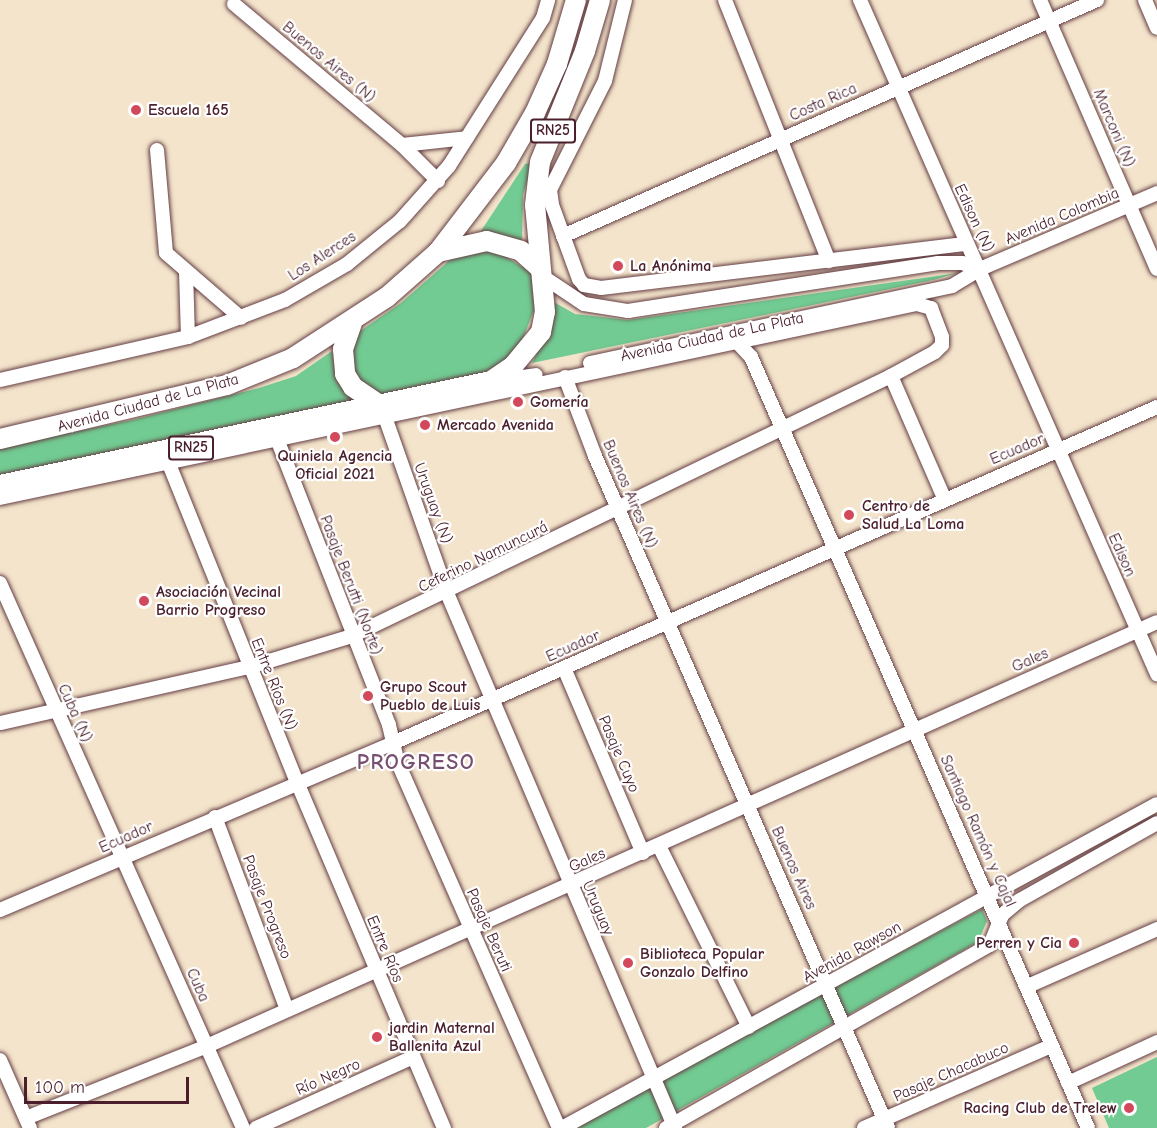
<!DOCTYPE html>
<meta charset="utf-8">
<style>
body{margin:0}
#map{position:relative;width:1157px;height:1128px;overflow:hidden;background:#f4e4cb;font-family:"Comic Neue",sans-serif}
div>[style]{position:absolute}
.green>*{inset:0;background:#72cb92}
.roads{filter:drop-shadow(0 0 2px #643d43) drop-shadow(0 0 2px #643d43)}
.minor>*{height:14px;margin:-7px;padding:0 7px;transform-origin:7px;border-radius:7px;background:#fff}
.highway>*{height:20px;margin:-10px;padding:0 10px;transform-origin:10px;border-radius:10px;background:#fff}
.dots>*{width:16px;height:16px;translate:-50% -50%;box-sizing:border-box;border:3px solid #fff;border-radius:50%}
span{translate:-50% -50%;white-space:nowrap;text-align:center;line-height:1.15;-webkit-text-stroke:4.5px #fff;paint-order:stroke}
.shield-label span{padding:2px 4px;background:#fff;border:2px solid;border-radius:4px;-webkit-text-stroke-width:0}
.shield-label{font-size:15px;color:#4a1f2b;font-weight:700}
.street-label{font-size:16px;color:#4a1f2b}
.poi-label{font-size:16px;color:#4a1f2b;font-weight:700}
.left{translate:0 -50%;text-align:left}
.right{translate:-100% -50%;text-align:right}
.district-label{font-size:22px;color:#774f71;font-weight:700;letter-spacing:1.5px}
.scale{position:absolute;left:24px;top:1077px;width:165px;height:27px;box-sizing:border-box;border:3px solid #4a1f2b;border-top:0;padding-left:8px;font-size:18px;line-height:21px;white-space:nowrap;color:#4a1f2b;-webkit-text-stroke:4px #fff;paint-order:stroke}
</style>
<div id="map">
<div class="green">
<i style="clip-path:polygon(533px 162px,523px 195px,522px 245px,510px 237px,481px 231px,525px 164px)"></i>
<i style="clip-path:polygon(474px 249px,500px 253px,535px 275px,536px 305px,520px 346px,495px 371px,377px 396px,352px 376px,353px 336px,401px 303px,459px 252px)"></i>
<i style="clip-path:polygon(958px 273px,933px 280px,532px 363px,550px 327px,552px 301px,575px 314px,628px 320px)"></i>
<i style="clip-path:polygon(332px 351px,337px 381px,354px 401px,0 478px,0 447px,132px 420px,259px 388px,296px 376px)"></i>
<i style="clip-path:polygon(982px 909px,987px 921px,978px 942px,646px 1128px,571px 1128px)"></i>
<i style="clip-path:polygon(1157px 1057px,1157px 1128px,1109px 1128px,1092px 1088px)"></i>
</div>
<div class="roads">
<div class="minor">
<i style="left:625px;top:0;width:83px;rotate:103.9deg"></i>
<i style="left:605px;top:81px;width:122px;rotate:116.8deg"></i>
<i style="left:550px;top:190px;width:15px;rotate:82deg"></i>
<i style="left:552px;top:205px;width:79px;rotate:70deg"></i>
<i style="left:579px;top:279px;width:8px;rotate:50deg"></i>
<i style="left:584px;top:285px;width:17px;rotate:10deg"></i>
<i style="left:601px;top:288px;width:368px;rotate:-6.9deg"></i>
<i style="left:725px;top:0;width:281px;rotate:68.3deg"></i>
<i style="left:860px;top:0;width:737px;rotate:66.22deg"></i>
<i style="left:1040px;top:0;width:293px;rotate:66.5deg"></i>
<i style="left:1145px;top:0;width:30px;rotate:67deg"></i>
<i style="left:234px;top:4px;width:219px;rotate:40deg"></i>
<i style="left:402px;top:145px;width:51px;rotate:45deg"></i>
<i style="left:402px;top:145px;width:65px;rotate:-6.1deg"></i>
<i style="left:157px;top:150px;width:103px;rotate:85deg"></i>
<i style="left:166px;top:253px;width:99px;rotate:40.9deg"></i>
<i style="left:563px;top:236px;width:584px;rotate:-23.84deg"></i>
<i style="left:186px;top:271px;width:66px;rotate:88.3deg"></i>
<i style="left:545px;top:278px;width:47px;rotate:33.7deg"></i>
<i style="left:584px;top:304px;width:45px;rotate:9deg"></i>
<i style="left:628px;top:311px;width:314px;rotate:-8.8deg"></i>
<i style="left:938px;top:263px;width:24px"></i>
<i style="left:962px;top:263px;width:19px;rotate:18deg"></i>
<i style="left:738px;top:343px;width:19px;rotate:47deg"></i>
<i style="left:751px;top:357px;width:841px;rotate:66.39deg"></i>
<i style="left:590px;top:363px;width:370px;rotate:-12deg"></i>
<i style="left:952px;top:286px;width:33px;rotate:-31deg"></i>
<i style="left:980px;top:269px;width:193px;rotate:-23.2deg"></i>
<i style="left:891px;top:376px;width:133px;rotate:66.5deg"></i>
<i style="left:565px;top:377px;width:85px;rotate:69.2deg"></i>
<i style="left:595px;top:456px;width:733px;rotate:66.44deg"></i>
<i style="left:0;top:380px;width:193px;rotate:-12.9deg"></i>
<i style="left:188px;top:337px;width:104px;rotate:-20.9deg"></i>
<i style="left:285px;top:300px;width:72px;rotate:-30.1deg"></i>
<i style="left:347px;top:264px;width:68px;rotate:-39.1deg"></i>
<i style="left:400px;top:221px;width:74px;rotate:-48.3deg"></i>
<i style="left:449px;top:166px;width:175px;rotate:-57.6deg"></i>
<i style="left:543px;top:18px;width:19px;rotate:-74deg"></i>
<i style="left:493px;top:381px;width:43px;rotate:-7.9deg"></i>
<i style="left:385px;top:417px;width:187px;rotate:70.6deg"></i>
<i style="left:447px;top:593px;width:582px;rotate:66.92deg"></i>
<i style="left:277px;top:439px;width:307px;rotate:68.6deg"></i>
<i style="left:389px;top:725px;width:39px;rotate:77deg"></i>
<i style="left:398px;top:763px;width:399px;rotate:66.2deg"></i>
<i style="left:169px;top:464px;width:343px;rotate:68.1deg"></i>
<i style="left:297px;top:782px;width:376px;rotate:67deg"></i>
<i style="left:0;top:498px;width:937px;rotate:-11.95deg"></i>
<i style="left:917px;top:304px;width:15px;rotate:16deg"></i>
<i style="left:931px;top:308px;width:31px;rotate:69deg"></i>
<i style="left:942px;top:337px;width:8px;rotate:90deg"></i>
<i style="left:942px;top:345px;width:10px;rotate:135deg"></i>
<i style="left:935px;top:352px;width:50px;rotate:151.4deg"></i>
<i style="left:891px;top:376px;width:598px;rotate:154.25deg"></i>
<i style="left:352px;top:636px;width:108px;rotate:163.2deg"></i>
<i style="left:249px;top:667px;width:255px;rotate:167.3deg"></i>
<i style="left:0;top:583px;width:597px;rotate:65.97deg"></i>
<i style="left:564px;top:668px;width:201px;rotate:66.9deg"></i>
<i style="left:215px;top:817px;width:206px;rotate:69.5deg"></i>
<i style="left:659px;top:846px;width:202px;rotate:63.6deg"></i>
<i style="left:0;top:910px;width:427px;rotate:-23deg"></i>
<i style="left:393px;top:743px;width:835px;rotate:-23.74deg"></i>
<i style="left:1028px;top:986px;width:141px;rotate:-23.8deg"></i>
<i style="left:0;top:1060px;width:74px;rotate:66.2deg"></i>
<i style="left:1068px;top:1083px;width:98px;rotate:-24.7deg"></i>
<i style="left:26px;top:1118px;width:195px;rotate:-21.7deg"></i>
<i style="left:207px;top:1046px;width:1040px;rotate:-24.05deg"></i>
<i style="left:256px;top:1128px;width:172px;rotate:-24.3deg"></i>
<i style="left:562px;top:1128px;width:677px;rotate:-28.57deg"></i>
<i style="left:666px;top:1128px;width:372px;rotate:-29.5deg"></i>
<i style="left:990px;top:945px;width:32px;rotate:-68deg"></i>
<i style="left:1002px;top:915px;width:23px;rotate:-40deg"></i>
<i style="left:1020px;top:900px;width:157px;rotate:-29.3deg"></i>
<i style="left:864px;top:1128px;width:204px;rotate:-23.7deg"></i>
</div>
<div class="highway">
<i style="left:438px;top:252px;width:50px;rotate:-12.7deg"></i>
<i style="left:487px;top:241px;width:35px;rotate:16deg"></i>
<i style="left:521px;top:251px;width:25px;rotate:42deg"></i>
<i style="left:352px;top:323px;width:28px;rotate:109deg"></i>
<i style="left:343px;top:349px;width:25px;rotate:85deg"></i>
<i style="left:345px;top:374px;width:15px;rotate:58deg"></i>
<i style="left:353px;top:387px;width:34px;rotate:34deg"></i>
<i style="left:0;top:439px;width:233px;rotate:-13.4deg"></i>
<i style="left:227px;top:385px;width:71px;rotate:-22.2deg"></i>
<i style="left:293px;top:358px;width:112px;rotate:-33deg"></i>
<i style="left:387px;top:297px;width:68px;rotate:-41.4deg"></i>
<i style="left:438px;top:252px;width:112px;rotate:-52.6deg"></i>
<i style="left:506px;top:163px;width:58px;rotate:-59.9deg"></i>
<i style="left:535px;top:113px;width:54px;rotate:-65.8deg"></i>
<i style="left:557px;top:64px;width:67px;rotate:-73.5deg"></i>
<i style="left:0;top:485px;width:502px;rotate:-11.96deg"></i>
<i style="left:491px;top:381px;width:27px;rotate:-34deg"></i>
<i style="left:513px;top:366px;width:44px;rotate:-50.5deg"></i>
<i style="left:541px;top:332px;width:20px;rotate:-79deg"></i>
<i style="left:545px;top:312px;width:107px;rotate:-95.3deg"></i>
<i style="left:535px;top:205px;width:43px;rotate:-83.4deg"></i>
<i style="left:540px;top:162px;width:120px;rotate:-67.9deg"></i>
<i style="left:585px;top:51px;width:53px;rotate:-73.6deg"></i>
</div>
</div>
<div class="dots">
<i style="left:136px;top:110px;background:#d1495b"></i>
<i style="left:618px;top:266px;background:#d1495b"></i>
<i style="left:518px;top:402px;background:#d1495b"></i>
<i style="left:425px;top:425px;background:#d1495b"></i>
<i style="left:335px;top:437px;background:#d1495b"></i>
<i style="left:849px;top:515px;background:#d1495b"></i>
<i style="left:144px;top:601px;background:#d1495b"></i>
<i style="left:368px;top:696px;background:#d1495b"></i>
<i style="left:1074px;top:943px;background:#d1495b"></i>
<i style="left:628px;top:963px;background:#d1495b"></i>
<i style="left:377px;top:1037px;background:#d1495b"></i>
<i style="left:1129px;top:1108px;background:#d1495b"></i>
</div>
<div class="shield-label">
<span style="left:553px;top:131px">RN25</span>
<span style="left:191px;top:448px">RN25</span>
</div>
<div class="street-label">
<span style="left:329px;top:62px;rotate:40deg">Buenos Aires (N)</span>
<span style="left:823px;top:102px;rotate:-24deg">Costa Rica</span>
<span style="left:1114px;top:128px;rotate:67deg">Marconi (N)</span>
<span style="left:1062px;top:216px;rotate:-23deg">Avenida Colombia</span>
<span style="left:974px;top:218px;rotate:65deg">Edison (N)</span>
<span style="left:322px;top:256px;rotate:-33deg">Los Alerces</span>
<span style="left:712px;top:337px;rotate:-12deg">Avenida Ciudad de La Plata</span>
<span style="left:148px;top:403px;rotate:-15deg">Avenida Ciudad de La Plata</span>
<span style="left:1017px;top:449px;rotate:-23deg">Ecuador</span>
<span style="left:630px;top:494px;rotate:67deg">Buenos Aires (N)</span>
<span style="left:433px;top:503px;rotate:70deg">Uruguay (N)</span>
<span style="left:1122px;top:555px;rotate:66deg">Edison</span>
<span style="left:483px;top:557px;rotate:-26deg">Ceferino Namuncurá</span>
<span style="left:351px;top:585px;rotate:69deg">Pasaje Berutti (Norte)</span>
<span style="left:573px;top:646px;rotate:-24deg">Ecuador</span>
<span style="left:1030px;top:660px;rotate:-24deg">Gales</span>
<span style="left:274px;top:684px;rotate:68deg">Entre Ríos (N)</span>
<span style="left:75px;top:713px;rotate:66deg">Cuba (N)</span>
<span style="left:619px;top:754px;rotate:67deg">Pasaje Cuyo</span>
<span style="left:978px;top:831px;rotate:66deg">Santiago Ramón y Cajal</span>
<span style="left:126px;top:837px;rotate:-24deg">Ecuador</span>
<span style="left:587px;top:860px;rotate:-24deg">Gales</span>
<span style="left:794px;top:868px;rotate:66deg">Buenos Aires</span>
<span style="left:267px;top:907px;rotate:69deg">Pasaje Progreso</span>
<span style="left:598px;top:908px;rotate:67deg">Uruguay</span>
<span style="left:489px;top:930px;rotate:66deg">Pasaje Beruti</span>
<span style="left:385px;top:949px;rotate:67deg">Entre Ríos</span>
<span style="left:852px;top:952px;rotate:-29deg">Avenida Rawson</span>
<span style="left:198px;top:985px;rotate:66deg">Cuba</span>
<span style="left:951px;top:1072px;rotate:-24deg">Pasaje Chacabuco</span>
<span style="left:328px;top:1077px;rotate:-24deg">Río Negro</span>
</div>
<div class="poi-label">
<span class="left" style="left:148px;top:110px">Escuela 165</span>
<span class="left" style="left:630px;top:266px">La Anónima</span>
<span class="left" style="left:530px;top:402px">Gomería</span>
<span class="left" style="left:437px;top:425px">Mercado Avenida</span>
<span style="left:335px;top:465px">Quiniela Agencia<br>Oficial 2021</span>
<span class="left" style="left:862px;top:515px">Centro de<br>Salud La Loma</span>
<span class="left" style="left:156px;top:601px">Asociación Vecinal<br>Barrio Progreso</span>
<span class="left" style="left:380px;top:696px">Grupo Scout<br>Pueblo de Luis</span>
<span class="right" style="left:1062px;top:943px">Perren y Cia</span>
<span class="left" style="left:640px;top:963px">Biblioteca Popular<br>Gonzalo Delfino</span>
<span class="left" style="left:389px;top:1037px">jardin Maternal<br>Ballenita Azul</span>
<span class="right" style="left:1117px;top:1108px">Racing Club de Trelew</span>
</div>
<div class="district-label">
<span style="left:416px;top:763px">PROGRESO</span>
</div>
<div class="scale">100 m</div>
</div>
